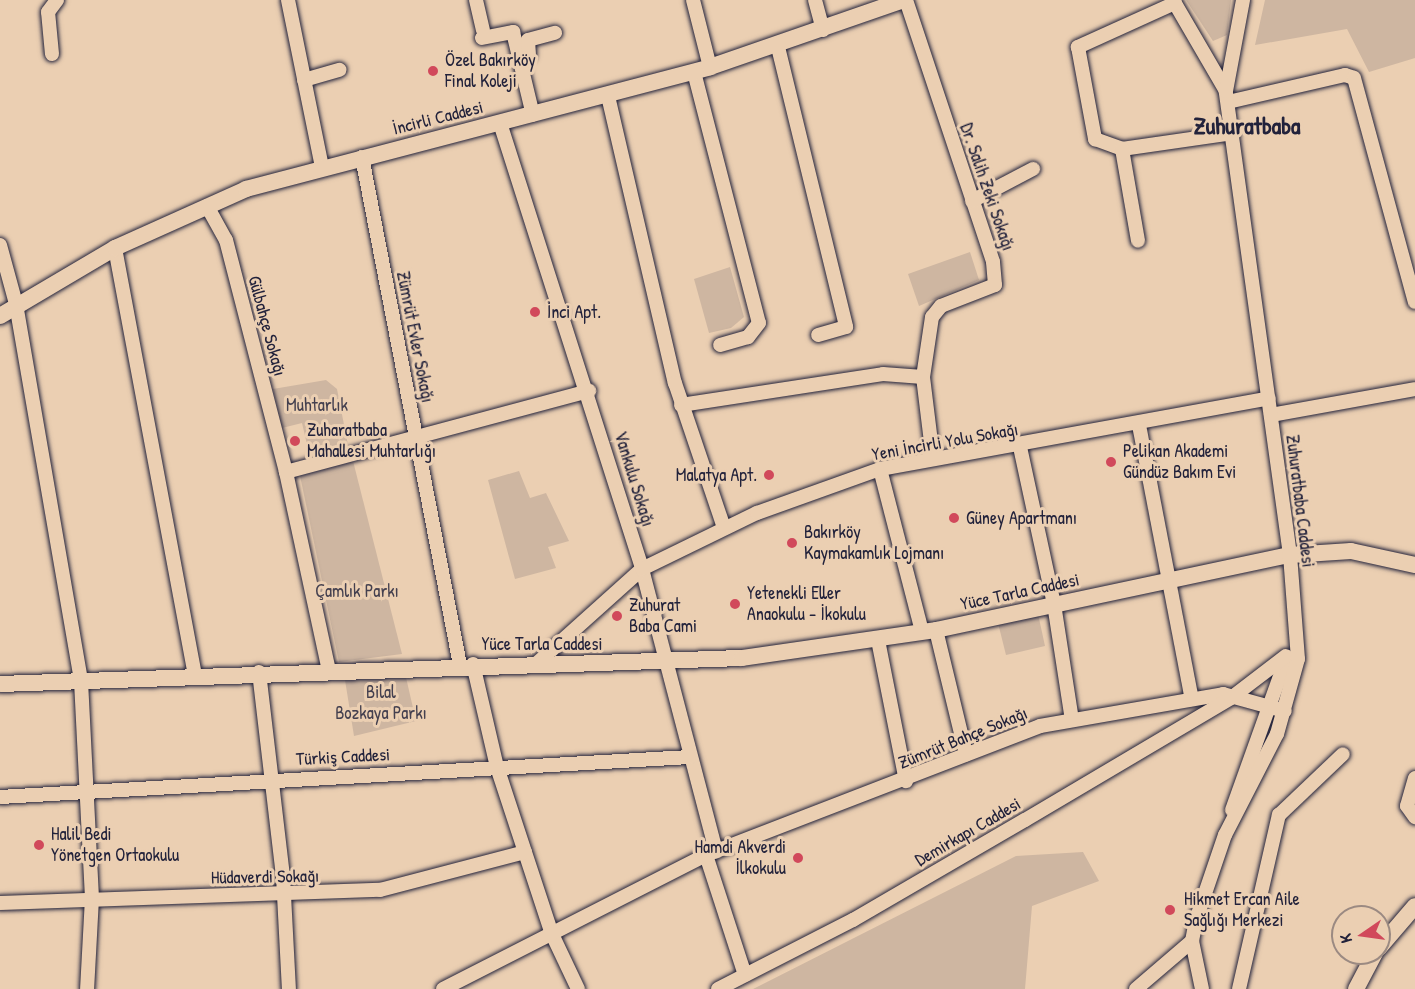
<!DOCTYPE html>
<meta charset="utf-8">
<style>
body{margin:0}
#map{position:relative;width:1415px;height:989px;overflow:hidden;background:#ebcfb2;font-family:"Patrick Hand",sans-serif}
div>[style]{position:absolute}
.green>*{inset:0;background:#ceb6a1}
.roads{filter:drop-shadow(0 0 2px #22223b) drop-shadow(0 0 2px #22223b)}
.minor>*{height:14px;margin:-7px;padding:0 7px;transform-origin:7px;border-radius:7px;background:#ebcfb2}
.major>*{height:16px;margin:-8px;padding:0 8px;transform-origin:8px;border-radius:8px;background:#ebcfb2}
.dots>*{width:16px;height:16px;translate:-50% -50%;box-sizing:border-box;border:3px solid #ebcfb2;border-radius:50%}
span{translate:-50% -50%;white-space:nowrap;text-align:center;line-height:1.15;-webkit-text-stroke:6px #ebcfb2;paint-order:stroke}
.poi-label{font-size:18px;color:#22223b}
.left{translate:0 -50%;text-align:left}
.right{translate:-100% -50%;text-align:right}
.street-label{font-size:18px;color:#22223b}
.park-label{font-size:18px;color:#44404f}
.district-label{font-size:24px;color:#22223b;font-weight:700}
.north{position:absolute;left:1331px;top:905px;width:60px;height:60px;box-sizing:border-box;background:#ebcfb2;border:2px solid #9b8a82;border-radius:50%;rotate:257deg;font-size:16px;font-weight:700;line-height:24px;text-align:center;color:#22223b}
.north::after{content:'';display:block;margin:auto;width:21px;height:27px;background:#d1495b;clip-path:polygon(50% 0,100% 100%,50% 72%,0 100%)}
</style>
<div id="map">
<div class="green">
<i style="clip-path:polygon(1186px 0,1231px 0,1227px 35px,1213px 41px)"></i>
<i style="clip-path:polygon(1265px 0,1415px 0,1415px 58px,1369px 72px,1347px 29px,1255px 45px)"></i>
<i style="clip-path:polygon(970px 252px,979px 280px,919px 306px,908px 274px)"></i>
<i style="clip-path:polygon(730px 267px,744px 317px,731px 328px,709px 333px,694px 279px)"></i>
<i style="clip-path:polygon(326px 380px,337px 389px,348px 445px,309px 453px,302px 423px,282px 428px,273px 389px)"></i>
<i style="clip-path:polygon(352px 457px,402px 654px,339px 662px,299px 471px)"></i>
<i style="clip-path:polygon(519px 471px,530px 498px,546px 493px,569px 541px,548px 547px,556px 568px,515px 579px,488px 480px)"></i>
<i style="clip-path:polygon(1038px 614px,1045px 646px,1006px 655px,998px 623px)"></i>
<i style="clip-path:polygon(405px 673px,416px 721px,354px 736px,345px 680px)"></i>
<i style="clip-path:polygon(1083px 852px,1099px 881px,1032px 906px,1025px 989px,753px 989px,1016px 856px)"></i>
</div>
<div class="roads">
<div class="minor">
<i style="left:288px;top:0;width:170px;rotate:78.5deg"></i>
<i style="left:476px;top:0;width:31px;rotate:77deg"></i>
<i style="left:693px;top:0;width:69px;rotate:75.8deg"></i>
<i style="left:815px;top:0;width:31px;rotate:75deg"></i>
<i style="left:906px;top:0;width:276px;rotate:71.6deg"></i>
<i style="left:993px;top:262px;width:23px;rotate:85deg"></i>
<i style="left:995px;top:285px;width:58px;rotate:158.7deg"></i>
<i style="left:941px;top:306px;width:14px;rotate:129deg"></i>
<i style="left:932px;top:317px;width:61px;rotate:98.5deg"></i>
<i style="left:923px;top:377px;width:82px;rotate:83deg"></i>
<i style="left:1173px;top:0;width:105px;rotate:59.8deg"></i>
<i style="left:1175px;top:3px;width:107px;rotate:155.6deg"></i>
<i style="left:1078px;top:47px;width:94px;rotate:79.5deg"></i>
<i style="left:1095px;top:139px;width:29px;rotate:20deg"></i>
<i style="left:1122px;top:149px;width:112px;rotate:-8.2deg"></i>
<i style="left:482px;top:38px;width:32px;rotate:-11deg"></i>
<i style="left:513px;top:32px;width:85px;rotate:76.5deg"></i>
<i style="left:778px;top:47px;width:288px;rotate:76.3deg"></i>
<i style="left:846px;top:327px;width:29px;rotate:164deg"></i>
<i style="left:52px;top:54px;width:42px;rotate:-95.4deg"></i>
<i style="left:48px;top:12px;width:15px;rotate:-53deg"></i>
<i style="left:529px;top:55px;width:15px;rotate:-94deg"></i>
<i style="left:528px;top:40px;width:28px;rotate:-15deg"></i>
<i style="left:694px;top:72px;width:259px;rotate:75.5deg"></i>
<i style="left:759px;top:323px;width:18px;rotate:128deg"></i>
<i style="left:748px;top:337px;width:29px;rotate:164deg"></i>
<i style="left:304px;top:80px;width:37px;rotate:-16deg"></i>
<i style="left:608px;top:96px;width:295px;rotate:76.9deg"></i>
<i style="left:675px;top:383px;width:153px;rotate:71.3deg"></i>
<i style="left:1228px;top:102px;width:120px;rotate:-13deg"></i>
<i style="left:1345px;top:75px;width:9px;rotate:18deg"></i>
<i style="left:1354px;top:78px;width:232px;rotate:74.8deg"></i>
<i style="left:500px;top:123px;width:468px;rotate:72.3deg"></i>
<i style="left:642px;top:569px;width:292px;rotate:75.3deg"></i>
<i style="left:1122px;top:149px;width:93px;rotate:80.1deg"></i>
<i style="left:362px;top:157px;width:517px;rotate:79.08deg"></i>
<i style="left:972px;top:201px;width:69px;rotate:-27.7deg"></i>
<i style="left:207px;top:206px;width:39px;rotate:61deg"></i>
<i style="left:226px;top:240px;width:240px;rotate:75.5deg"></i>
<i style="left:286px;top:472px;width:204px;rotate:77.8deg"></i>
<i style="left:0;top:245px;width:61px;rotate:74.8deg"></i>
<i style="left:16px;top:304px;width:383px;rotate:80.2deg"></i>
<i style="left:81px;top:681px;width:217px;rotate:87.1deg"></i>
<i style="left:92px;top:898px;width:91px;rotate:93.1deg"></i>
<i style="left:115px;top:248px;width:433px;rotate:79.4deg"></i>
<i style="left:681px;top:405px;width:204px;rotate:-8.7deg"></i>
<i style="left:883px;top:374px;width:40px;rotate:4.3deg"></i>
<i style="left:1271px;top:415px;width:146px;rotate:-10.2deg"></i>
<i style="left:1139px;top:425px;width:279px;rotate:79.1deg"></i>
<i style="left:1020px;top:447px;width:161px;rotate:77.8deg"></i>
<i style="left:1054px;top:604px;width:117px;rotate:81.2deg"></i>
<i style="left:880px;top:469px;width:167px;rotate:75.5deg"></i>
<i style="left:286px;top:472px;width:314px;rotate:-15deg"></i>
<i style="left:936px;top:630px;width:128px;rotate:76.4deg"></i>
<i style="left:878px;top:640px;width:144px;rotate:78.8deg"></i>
<i style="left:473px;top:664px;width:106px;rotate:76.9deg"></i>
<i style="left:497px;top:767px;width:176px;rotate:71.8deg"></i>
<i style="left:552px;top:934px;width:61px;rotate:64.7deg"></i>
<i style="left:536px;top:664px;width:142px;rotate:-41.9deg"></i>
<i style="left:642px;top:569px;width:128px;rotate:-26deg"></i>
<i style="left:757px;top:513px;width:131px;rotate:-19.7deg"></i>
<i style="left:880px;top:469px;width:395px;rotate:-10.3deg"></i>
<i style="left:259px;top:672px;width:205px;rotate:83.3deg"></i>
<i style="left:283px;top:876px;width:113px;rotate:87deg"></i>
<i style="left:1415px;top:778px;width:29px;rotate:106deg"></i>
<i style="left:1407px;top:806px;width:14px;rotate:54deg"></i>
<i style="left:0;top:797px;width:690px;rotate:-3.32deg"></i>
<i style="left:1232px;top:810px;width:160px;rotate:-70.3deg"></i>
<i style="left:706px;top:855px;width:126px;rotate:72deg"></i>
<i style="left:0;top:903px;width:380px;rotate:-2deg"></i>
<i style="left:380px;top:890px;width:150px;rotate:-14.7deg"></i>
<i style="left:443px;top:989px;width:295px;rotate:-27deg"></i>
<i style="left:706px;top:855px;width:358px;rotate:-21.1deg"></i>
<i style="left:1040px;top:726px;width:186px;rotate:-9.9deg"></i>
<i style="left:1223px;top:694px;width:64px;rotate:15.3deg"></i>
<i style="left:718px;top:989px;width:152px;rotate:-27.1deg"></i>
<i style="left:853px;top:920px;width:199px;rotate:-30.2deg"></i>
<i style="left:1025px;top:820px;width:239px;rotate:-30.6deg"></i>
<i style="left:1231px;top:698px;width:69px;rotate:-37.4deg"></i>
<i style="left:1136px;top:989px;width:74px;rotate:-40.6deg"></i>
<i style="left:1202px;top:989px;width:49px;rotate:-101.8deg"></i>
<i style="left:1192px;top:941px;width:21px;rotate:-79deg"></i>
<i style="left:1196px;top:920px;width:90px;rotate:-71.2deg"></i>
<i style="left:1225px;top:835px;width:114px;rotate:-62.8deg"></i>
<i style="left:1277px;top:734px;width:78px;rotate:-74.4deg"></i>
<i style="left:1298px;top:659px;width:104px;rotate:-94.4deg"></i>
<i style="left:1290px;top:555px;width:468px;rotate:-97.9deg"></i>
<i style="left:1226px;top:91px;width:93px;rotate:-79.4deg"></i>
<i style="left:1239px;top:989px;width:179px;rotate:-77.1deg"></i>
<i style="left:1279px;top:815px;width:88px;rotate:-43.6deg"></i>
</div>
<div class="major">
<i style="left:0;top:316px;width:134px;rotate:-30.6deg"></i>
<i style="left:115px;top:248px;width:144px;rotate:-24.2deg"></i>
<i style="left:246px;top:189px;width:480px;rotate:-14.7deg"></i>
<i style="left:710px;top:67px;width:204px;rotate:-19.1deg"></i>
<i style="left:0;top:684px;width:742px;rotate:-2.01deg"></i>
<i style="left:742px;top:658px;width:196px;rotate:-8.2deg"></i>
<i style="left:936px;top:630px;width:362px;rotate:-12deg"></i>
<i style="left:1290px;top:555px;width:61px;rotate:-3.8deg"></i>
<i style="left:1351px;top:551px;width:66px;rotate:12.3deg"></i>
<i style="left:1379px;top:948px;width:55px;rotate:-49.4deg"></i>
<i style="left:1356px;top:989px;width:41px;rotate:-62.2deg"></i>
</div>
</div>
<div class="dots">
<i style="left:433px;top:71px;background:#d1495b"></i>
<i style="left:535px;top:312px;background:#d1495b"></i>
<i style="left:295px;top:441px;background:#d1495b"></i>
<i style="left:1111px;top:462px;background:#d1495b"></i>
<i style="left:769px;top:475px;background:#d1495b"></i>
<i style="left:954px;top:518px;background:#d1495b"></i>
<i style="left:792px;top:543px;background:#d1495b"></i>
<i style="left:735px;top:604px;background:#d1495b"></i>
<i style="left:617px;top:616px;background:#d1495b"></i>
<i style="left:39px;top:845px;background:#d1495b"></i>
<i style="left:798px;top:858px;background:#d1495b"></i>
<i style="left:1170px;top:910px;background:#d1495b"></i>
</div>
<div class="poi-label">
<span class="left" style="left:445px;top:71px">Özel Bakırköy<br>Final Koleji</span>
<span class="left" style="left:547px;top:312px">İnci Apt.</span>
<span class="left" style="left:307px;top:441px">Zuharatbaba<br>Mahallesi Muhtarlığı</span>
<span class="left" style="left:1123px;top:462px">Pelikan Akademi<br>Gündüz Bakım Evi</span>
<span class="right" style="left:757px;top:475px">Malatya Apt.</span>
<span class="left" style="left:966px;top:518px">Güney Apartmanı</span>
<span class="left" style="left:804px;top:543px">Bakırköy<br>Kaymakamlık Lojmanı</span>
<span class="left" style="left:747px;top:604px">Yetenekli Eller<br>Anaokulu - İkokulu</span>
<span class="left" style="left:629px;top:616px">Zuhurat<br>Baba Cami</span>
<span class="left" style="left:51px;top:845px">Halil Bedi<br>Yönetgen Ortaokulu</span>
<span class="right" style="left:786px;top:858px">Hamdi Akverdi<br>İlkokulu</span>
<span class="left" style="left:1184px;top:910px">Hikmet Ercan Aile<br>Sağlığı Merkezi</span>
</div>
<div class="street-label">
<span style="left:438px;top:118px;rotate:-14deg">İncirli Caddesi</span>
<span style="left:987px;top:187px;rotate:71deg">Dr. Salih Zeki Sokağı</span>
<span style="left:267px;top:326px;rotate:75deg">Gülbahçe Sokağı</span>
<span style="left:415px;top:337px;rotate:79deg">Zümrüt Evler Sokağı</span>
<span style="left:945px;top:442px;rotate:-10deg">Yeni İncirli Yolu Sokağı</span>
<span style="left:634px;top:479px;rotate:73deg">Vankulu Sokağı</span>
<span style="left:1300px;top:501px;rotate:83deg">Zuhuratbaba Caddesi</span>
<span style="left:1020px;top:592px;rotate:-12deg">Yüce Tarla Caddesi</span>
<span style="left:542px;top:644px">Yüce Tarla Caddesi</span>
<span style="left:963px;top:738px;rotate:-22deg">Zümrüt Bahçe Sokağı</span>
<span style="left:343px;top:757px;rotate:-3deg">Türkiş Caddesi</span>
<span style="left:968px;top:832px;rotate:-30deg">Demirkapı Caddesi</span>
<span style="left:265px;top:877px;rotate:-1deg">Hüdaverdi Sokağı</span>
</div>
<div class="park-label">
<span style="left:317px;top:405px">Muhtarlık</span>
<span style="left:357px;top:591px">Çamlık Parkı</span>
<span style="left:381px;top:703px">Bilal<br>Bozkaya Parkı</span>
</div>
<div class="district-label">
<span style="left:1247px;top:126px">Zuhuratbaba</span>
</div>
<div class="north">K</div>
</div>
